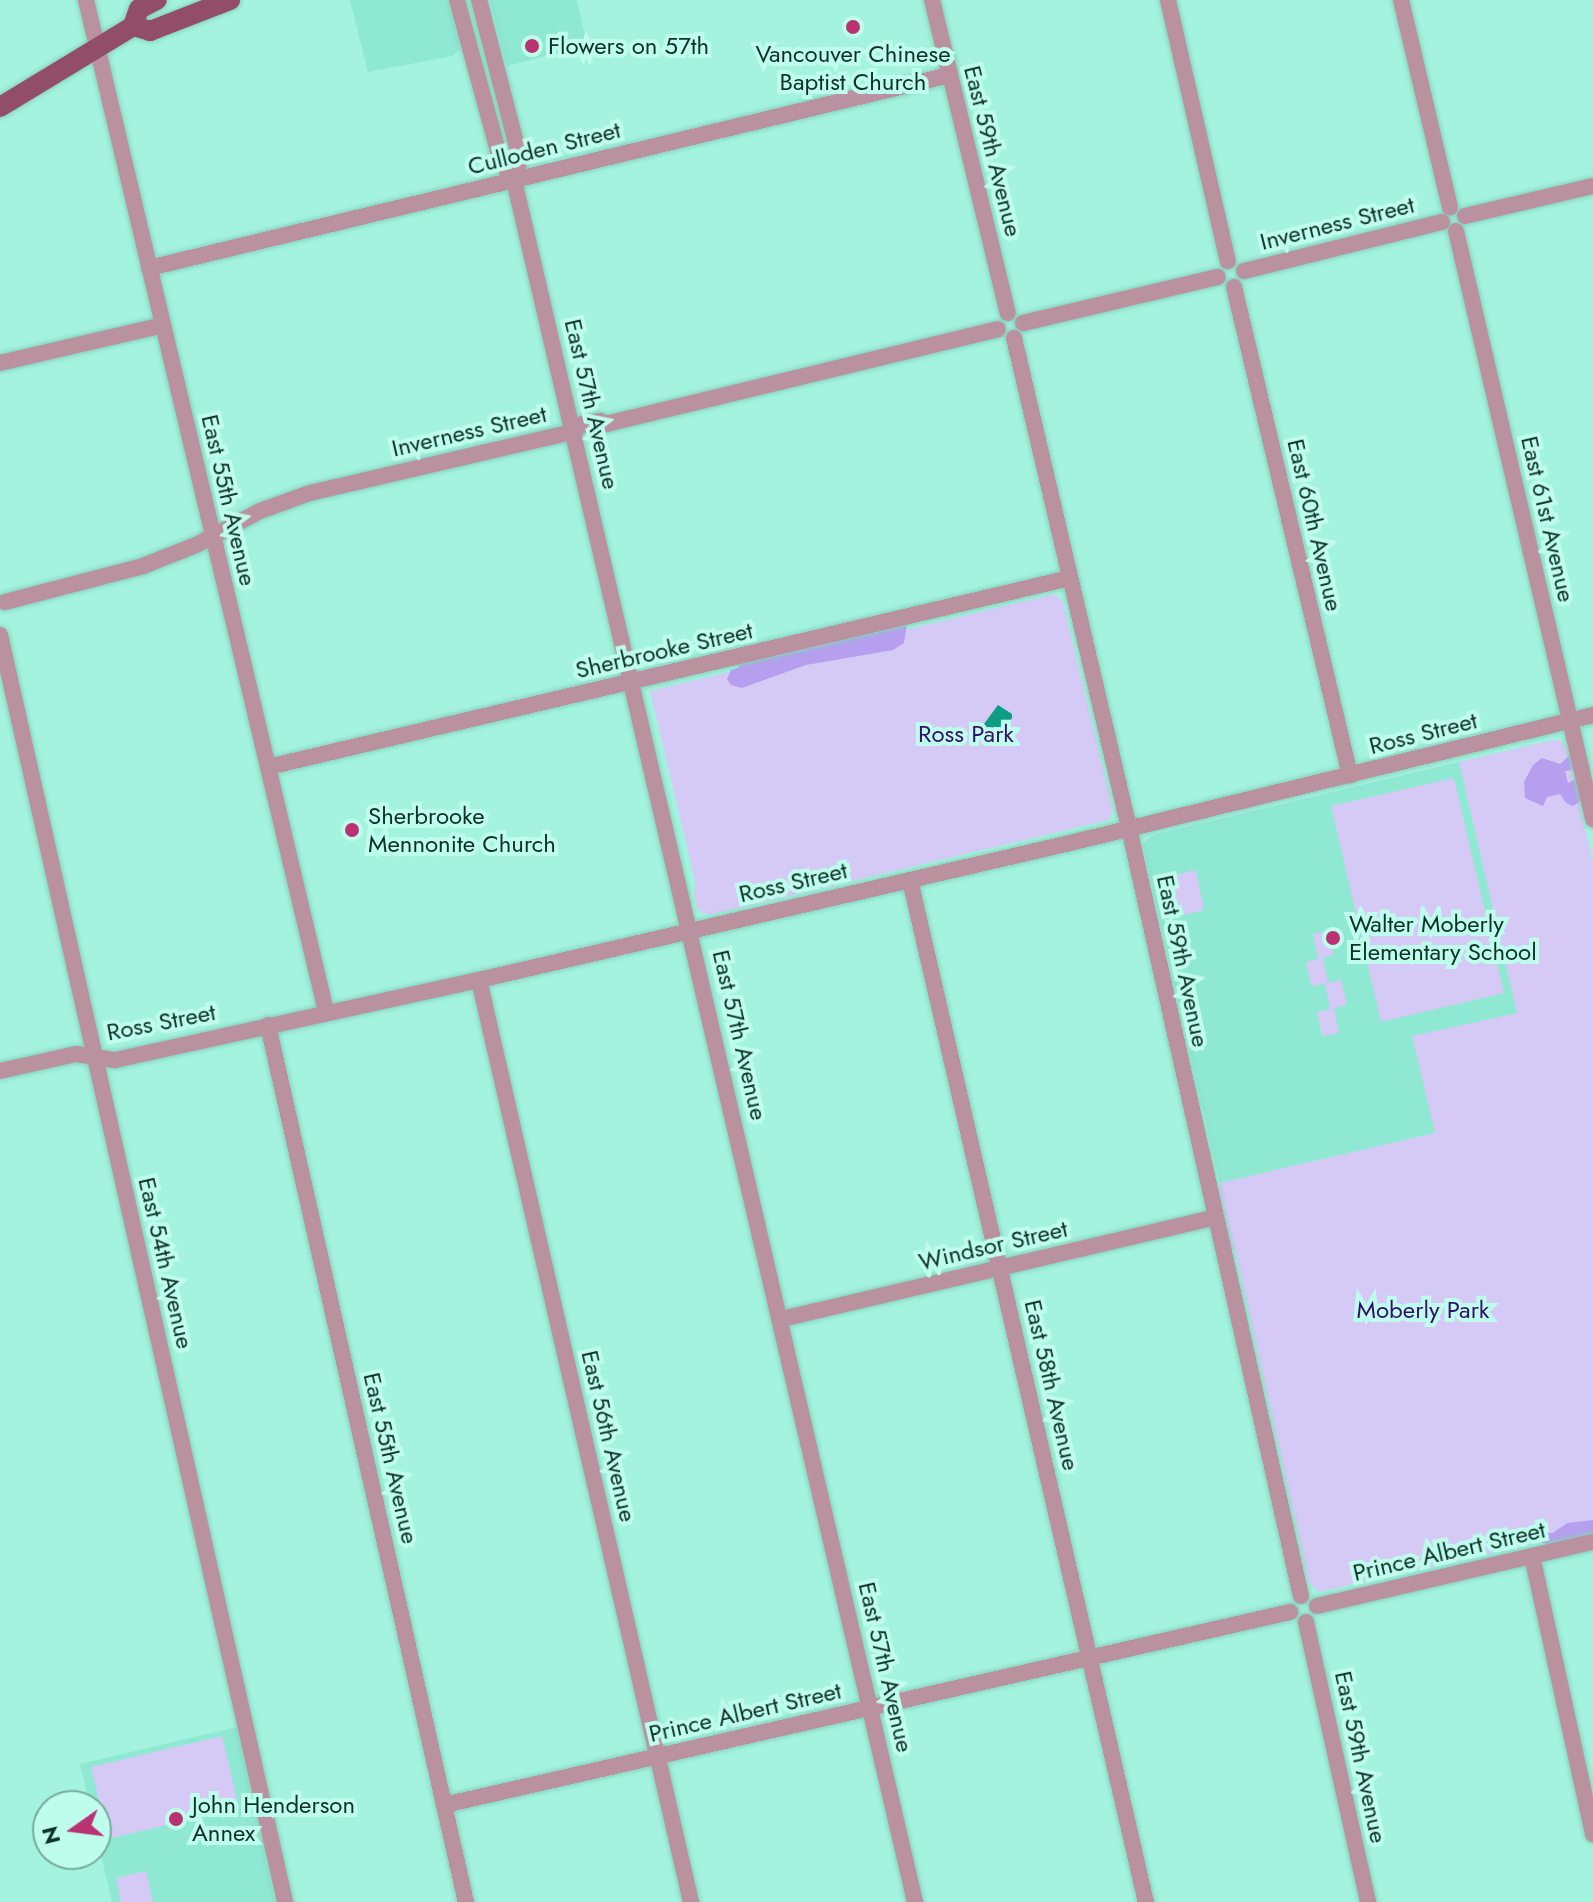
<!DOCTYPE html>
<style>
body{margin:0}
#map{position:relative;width:1593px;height:1902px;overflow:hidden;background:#a3f3de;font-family:Jost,sans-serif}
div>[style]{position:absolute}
.built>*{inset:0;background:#8ee8d2}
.green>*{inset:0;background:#d4caf5}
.forest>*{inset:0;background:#b59fee}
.water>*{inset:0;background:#0f9c84}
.roads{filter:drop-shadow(0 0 2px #88d0bd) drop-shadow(0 0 2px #88d0bd)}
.minor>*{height:16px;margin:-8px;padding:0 8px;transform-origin:8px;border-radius:8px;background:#b9919f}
.major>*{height:20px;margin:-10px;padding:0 10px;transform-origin:10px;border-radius:10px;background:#924e68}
.dots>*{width:22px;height:22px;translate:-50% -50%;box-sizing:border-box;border:4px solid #befdec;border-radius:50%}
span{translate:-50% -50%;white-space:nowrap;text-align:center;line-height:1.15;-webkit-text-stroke:8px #befdec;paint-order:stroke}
.poi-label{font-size:24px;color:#0f3129}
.left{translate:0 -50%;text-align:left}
.street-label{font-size:24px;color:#0f3129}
.park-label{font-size:24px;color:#360d69}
.north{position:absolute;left:32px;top:1790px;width:80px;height:80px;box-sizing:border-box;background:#befdec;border:2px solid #78ab9e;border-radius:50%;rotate:256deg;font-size:22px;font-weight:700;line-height:32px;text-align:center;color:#0f3129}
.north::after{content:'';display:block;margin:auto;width:28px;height:36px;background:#b93272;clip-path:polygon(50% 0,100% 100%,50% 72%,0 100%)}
</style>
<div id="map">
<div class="built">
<i style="clip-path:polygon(350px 0,448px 0,460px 49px,452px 56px,368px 72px)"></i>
<i style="clip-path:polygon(490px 0,577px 0,587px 45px,507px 66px)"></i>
<i style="clip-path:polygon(1459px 762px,1517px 1013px,1435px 1133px,1220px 1183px,1143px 844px,1153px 835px)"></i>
<i style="clip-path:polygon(237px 1727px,275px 1902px,112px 1902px,96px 1833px,96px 1806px,90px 1806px,80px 1764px)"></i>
</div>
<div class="green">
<i style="clip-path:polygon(1055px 594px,1063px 602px,1113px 810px,1109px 820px,709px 915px,698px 910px,694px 895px,695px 881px,650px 691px)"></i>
<i style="clip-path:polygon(1553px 740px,1562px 741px,1567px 748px,1593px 864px,1593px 1530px,1319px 1592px,1309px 1583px,1235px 1250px,1231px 1247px,1218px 1190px,1220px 1183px,1435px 1133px,1412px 1036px,1517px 1013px,1459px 762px)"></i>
<i style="clip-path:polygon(1454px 778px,1504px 993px,1381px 1022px,1331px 806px)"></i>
<i style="clip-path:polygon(1196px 870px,1204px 910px,1178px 916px,1169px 876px)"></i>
<i style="clip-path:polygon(1329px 931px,1334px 955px,1323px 958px,1328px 983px,1341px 980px,1347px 1005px,1334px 1008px,1339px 1033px,1322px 1036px,1317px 1012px,1330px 1009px,1325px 984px,1311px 986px,1306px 962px,1318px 959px,1313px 934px)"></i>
<i style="clip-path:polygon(222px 1736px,239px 1808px,108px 1839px,91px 1767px)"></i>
<i style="clip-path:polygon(146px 1871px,153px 1902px,121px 1902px,116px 1878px)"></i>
</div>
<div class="forest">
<i style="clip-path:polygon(907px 624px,904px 643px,893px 650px,806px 665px,742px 688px,731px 685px,727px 679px,731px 670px,738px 668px,741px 660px)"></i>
<i style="clip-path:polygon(1571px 754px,1574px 770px,1565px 771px,1568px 783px,1576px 779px,1584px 799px,1573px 806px,1566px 803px,1560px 794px,1547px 797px,1543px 806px,1525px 798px,1524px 782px,1533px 765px,1542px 758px,1560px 764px)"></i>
<i style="clip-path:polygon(1593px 1520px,1593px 1539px,1551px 1546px,1537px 1541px,1544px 1533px,1553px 1533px,1567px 1523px)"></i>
</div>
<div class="water">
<i style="clip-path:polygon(998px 705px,1012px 714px,1012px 718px,992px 744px,978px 732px)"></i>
</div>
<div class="roads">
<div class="minor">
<i style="left:86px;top:0;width:1039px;rotate:76.65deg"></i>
<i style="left:457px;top:0;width:168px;rotate:74.8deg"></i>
<i style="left:501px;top:162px;width:22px;rotate:54deg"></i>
<i style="left:514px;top:180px;width:1768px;rotate:76.89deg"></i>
<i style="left:479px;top:0;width:163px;rotate:75.5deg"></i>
<i style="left:520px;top:158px;width:23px;rotate:105deg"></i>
<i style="left:932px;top:0;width:322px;rotate:76.4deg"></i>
<i style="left:1168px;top:0;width:268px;rotate:77.1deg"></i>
<i style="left:1401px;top:0;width:213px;rotate:76.7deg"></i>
<i style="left:1465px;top:216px;width:131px;rotate:-13.2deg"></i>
<i style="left:1456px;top:231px;width:604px;rotate:76.88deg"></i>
<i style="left:149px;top:268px;width:824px;rotate:-13.55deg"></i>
<i style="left:1244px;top:271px;width:204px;rotate:-13.9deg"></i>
<i style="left:1234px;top:287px;width:502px;rotate:76.63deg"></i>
<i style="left:1023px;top:323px;width:200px;rotate:-13.3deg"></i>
<i style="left:1014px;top:338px;width:503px;rotate:76.79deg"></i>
<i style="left:1129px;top:828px;width:787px;rotate:77.38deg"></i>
<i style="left:0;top:363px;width:167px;rotate:-13.1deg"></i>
<i style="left:5px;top:602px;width:143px;rotate:-14.6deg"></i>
<i style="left:143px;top:566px;width:57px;rotate:-21.6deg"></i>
<i style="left:196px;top:545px;width:72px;rotate:-28deg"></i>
<i style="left:260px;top:511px;width:53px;rotate:-19.8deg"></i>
<i style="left:310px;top:493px;width:270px;rotate:-13.1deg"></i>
<i style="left:573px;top:432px;width:13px;rotate:-39deg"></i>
<i style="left:583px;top:424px;width:17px;rotate:-10deg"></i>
<i style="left:600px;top:421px;width:7px;rotate:27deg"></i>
<i style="left:606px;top:424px;width:403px;rotate:-13.6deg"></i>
<i style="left:0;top:635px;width:1299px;rotate:77.32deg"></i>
<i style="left:268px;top:767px;width:824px;rotate:-13.26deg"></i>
<i style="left:910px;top:880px;width:1049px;rotate:77deg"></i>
<i style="left:479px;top:980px;width:946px;rotate:77.05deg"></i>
<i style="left:268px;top:1025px;width:899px;rotate:77.28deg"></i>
<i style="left:0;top:1071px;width:78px;rotate:-12.6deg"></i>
<i style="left:76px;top:1054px;width:39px;rotate:9deg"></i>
<i style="left:115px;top:1060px;width:373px;rotate:-12.4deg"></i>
<i style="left:479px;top:980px;width:607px;rotate:-13.05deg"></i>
<i style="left:1070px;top:843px;width:538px;rotate:-13.75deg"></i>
<i style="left:782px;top:1319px;width:444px;rotate:-13.2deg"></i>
<i style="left:1532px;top:1556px;width:285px;rotate:77.6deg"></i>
<i style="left:1317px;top:1606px;width:283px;rotate:-13.1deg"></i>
<i style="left:1306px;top:1622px;width:287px;rotate:77.5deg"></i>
<i style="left:444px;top:1805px;width:868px;rotate:-12.85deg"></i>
</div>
<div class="major">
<i style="left:133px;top:26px;width:18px;rotate:16deg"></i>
<i style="left:150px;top:31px;width:86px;rotate:-21.2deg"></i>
<i style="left:0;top:107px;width:156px;rotate:-31.3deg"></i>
<i style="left:133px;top:26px;width:18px;rotate:-71deg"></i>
<i style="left:139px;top:9px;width:20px;rotate:-27deg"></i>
</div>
</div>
<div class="dots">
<i style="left:853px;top:27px;background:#b93272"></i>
<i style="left:532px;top:46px;background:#b93272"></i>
<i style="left:352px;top:830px;background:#b93272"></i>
<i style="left:1333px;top:938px;background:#b93272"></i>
<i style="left:176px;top:1819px;background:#b93272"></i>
</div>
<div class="poi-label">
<span class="left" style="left:548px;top:46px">Flowers on 57th</span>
<span style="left:853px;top:68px">Vancouver Chinese<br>Baptist Church</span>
<span class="left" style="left:368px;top:830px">Sherbrooke<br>Mennonite Church</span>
<span class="left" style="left:1349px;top:938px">Walter Moberly<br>Elementary School</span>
<span class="left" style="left:192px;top:1819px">John Henderson<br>Annex</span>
</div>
<div class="street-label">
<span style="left:544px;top:148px;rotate:-14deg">Culloden Street</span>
<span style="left:993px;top:151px;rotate:76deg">East 59th Avenue</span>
<span style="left:1337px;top:223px;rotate:-14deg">Inverness Street</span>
<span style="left:592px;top:404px;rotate:77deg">East 57th Avenue</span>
<span style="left:469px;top:431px;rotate:-13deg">Inverness Street</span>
<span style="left:229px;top:500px;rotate:77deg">East 55th Avenue</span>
<span style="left:1548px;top:519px;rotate:77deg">East 61st Avenue</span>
<span style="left:1315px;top:525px;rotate:77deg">East 60th Avenue</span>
<span style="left:664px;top:650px;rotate:-13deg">Sherbrooke Street</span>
<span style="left:1423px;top:733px;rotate:-14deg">Ross Street</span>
<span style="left:793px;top:882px;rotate:-13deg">Ross Street</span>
<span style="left:1183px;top:961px;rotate:78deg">East 59th Avenue</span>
<span style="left:161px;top:1022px;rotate:-11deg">Ross Street</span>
<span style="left:740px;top:1035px;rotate:77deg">East 57th Avenue</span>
<span style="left:993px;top:1245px;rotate:-13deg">Windsor Street</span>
<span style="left:166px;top:1263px;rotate:77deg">East 54th Avenue</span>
<span style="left:1052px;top:1385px;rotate:77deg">East 58th Avenue</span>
<span style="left:609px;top:1436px;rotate:77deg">East 56th Avenue</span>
<span style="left:391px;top:1458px;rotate:77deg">East 55th Avenue</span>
<span style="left:1449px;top:1551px;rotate:-13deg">Prince Albert Street</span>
<span style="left:886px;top:1667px;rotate:77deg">East 57th Avenue</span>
<span style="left:745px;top:1712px;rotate:-13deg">Prince Albert Street</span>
<span style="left:1361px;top:1757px;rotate:78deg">East 59th Avenue</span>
</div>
<div class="park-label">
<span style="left:966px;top:734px">Ross Park</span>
<span style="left:1423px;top:1310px">Moberly Park</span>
</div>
<div class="north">N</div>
</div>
